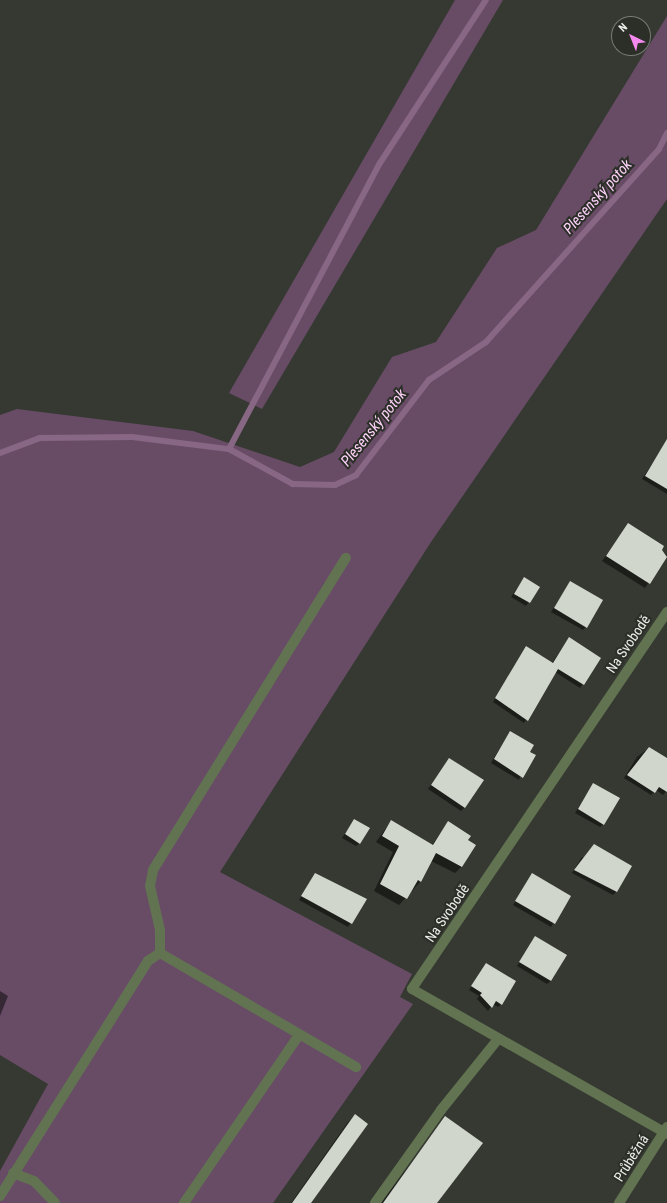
<!DOCTYPE html>
<meta charset="utf-8">
<style>
body{margin:0}
#map{position:relative;width:667px;height:1203px;overflow:hidden;background:#353931;font-family:"Roboto Condensed",sans-serif}
div>[style]{position:absolute}
.green>*{inset:0;background:#684c66}
.shadow>*{inset:0;background:#0007}
.stream>*{height:6px;margin:-3px;padding:0 3px;transform-origin:3px;border-radius:3px;background:#886785}
.building>*{inset:0;background:#d1d6cc}
.minor>*{height:10px;margin:-5px;padding:0 5px;transform-origin:5px;border-radius:5px;background:#627352}
span{translate:-50% -50%;white-space:nowrap;text-align:center;line-height:1.15;-webkit-text-stroke:4px #2b2f27;paint-order:stroke}
.street-label{font-size:14px;color:#ecefea}
.water-label{font-size:15px;color:#fed2fa;font-style:italic}
.north{position:absolute;left:611px;top:16px;width:40px;height:40px;box-sizing:border-box;background:#2b2f27;border:1px solid #787c75;border-radius:50%;rotate:317deg;font-size:11px;font-weight:700;line-height:16px;text-align:center;color:#ecefea}
.north::after{content:'';display:block;margin:auto;width:14px;height:18px;background:#f589ee;clip-path:polygon(50% 0,100% 100%,50% 72%,0 100%)}
</style>
<div id="map">
<div class="green">
<i style="clip-path:polygon(455px 0,503px 0,262px 409px,229px 393px)"></i>
<i style="clip-path:polygon(667px 16px,667px 199px,431px 542px,220px 872px,412px 974px,400px 997px,413px 1004px,273px 1203px,0 1203px,0 1171px,48px 1084px,0 1055px,0 415px,17px 409px,193px 431px,300px 467px,334px 452px,392px 357px,436px 342px,497px 248px,536px 230px)"></i>
</div>
<div class="shadow">
<i style="clip-path:polygon(662px 449px,667px 451px,667px 494px,642px 479px)"></i>
<i style="clip-path:polygon(628px 525px,667px 555px,645px 588px,602px 561px)"></i>
<i style="clip-path:polygon(524px 578px,539px 587px,526px 606px,511px 597px)"></i>
<i style="clip-path:polygon(570px 583px,586px 627px,583px 630px,551px 612px)"></i>
<i style="clip-path:polygon(569px 638px,600px 659px,580px 688px,555px 672px,524px 723px,493px 702px,526px 648px,552px 663px)"></i>
<i style="clip-path:polygon(510px 732px,529px 752px,519px 780px,491px 763px)"></i>
<i style="clip-path:polygon(649px 748px,667px 760px,667px 790px,663px 795px,656px 790px,651px 795px,624px 778px,637px 757px)"></i>
<i style="clip-path:polygon(446px 763px,465px 807px,461px 811px,428px 789px)"></i>
<i style="clip-path:polygon(593px 784px,604px 824px,600px 827px,575px 813px)"></i>
<i style="clip-path:polygon(354px 820px,360px 843px,356px 846px,342px 838px)"></i>
<i style="clip-path:polygon(391px 821px,432px 845px,448px 822px,467px 841px,461px 867px,455px 873px,431px 861px,420px 882px,399px 905px,374px 891px,393px 852px,376px 842px)"></i>
<i style="clip-path:polygon(582px 857px,617px 891px,613px 895px,572px 873px)"></i>
<i style="clip-path:polygon(315px 874px,366px 899px,348px 927px,299px 900px)"></i>
<i style="clip-path:polygon(532px 874px,570px 896px,551px 927px,513px 905px)"></i>
<i style="clip-path:polygon(535px 937px,551px 981px,547px 984px,517px 966px)"></i>
<i style="clip-path:polygon(486px 964px,501px 1004px,498px 1007px,493px 1004px,488px 1011px,477px 999px,479px 996px,469px 990px)"></i>
<i style="clip-path:polygon(0 991px,8px 996px,0 1016px)"></i>
<i style="clip-path:polygon(355px 1115px,310px 1203px,291px 1203px,348px 1122px)"></i>
<i style="clip-path:polygon(446px 1117px,481px 1143px,437px 1203px,381px 1203px)"></i>
</div>
<div class="stream">
<i style="left:229px;top:449px;width:323px;rotate:-62.2deg"></i>
<i style="left:380px;top:163px;width:194px;rotate:-57deg"></i>
<i style="left:0;top:453px;width:43px;rotate:-20.6deg"></i>
<i style="left:40px;top:438px;width:92px;rotate:-0.6deg"></i>
<i style="left:132px;top:437px;width:98px;rotate:7.1deg"></i>
<i style="left:229px;top:449px;width:73px;rotate:28.7deg"></i>
<i style="left:293px;top:484px;width:42px;rotate:1.4deg"></i>
<i style="left:335px;top:485px;width:23px;rotate:-25deg"></i>
<i style="left:356px;top:475px;width:120px;rotate:-52.5deg"></i>
<i style="left:429px;top:380px;width:69px;rotate:-33.7deg"></i>
<i style="left:486px;top:342px;width:259px;rotate:-48.1deg"></i>
<i style="left:659px;top:149px;width:18px;rotate:-63deg"></i>
</div>
<div class="building">
<i style="clip-path:polygon(667px 439px,667px 489px,645px 476px)"></i>
<i style="clip-path:polygon(628px 523px,664px 546px,662px 550px,667px 557px,650px 584px,606px 556px)"></i>
<i style="clip-path:polygon(524px 577px,540px 587px,530px 603px,514px 594px)"></i>
<i style="clip-path:polygon(570px 581px,603px 600px,587px 628px,554px 608px)"></i>
<i style="clip-path:polygon(569px 637px,601px 658px,584px 685px,558px 669px,528px 721px,495px 698px,526px 646px,553px 663px)"></i>
<i style="clip-path:polygon(510px 731px,534px 745px,530px 752px,536px 755px,523px 778px,494px 759px)"></i>
<i style="clip-path:polygon(649px 747px,667px 758px,667px 792px,659px 787px,655px 793px,627px 775px)"></i>
<i style="clip-path:polygon(449px 758px,484px 780px,465px 808px,431px 785px)"></i>
<i style="clip-path:polygon(593px 783px,620px 798px,604px 825px,578px 809px)"></i>
<i style="clip-path:polygon(354px 819px,370px 828px,360px 844px,345px 834px)"></i>
<i style="clip-path:polygon(391px 820px,433px 845px,448px 821px,471px 836px,468px 840px,476px 845px,462px 867px,436px 853px,421px 882px,418px 880px,407px 899px,380px 884px,399px 846px,382px 836px)"></i>
<i style="clip-path:polygon(594px 844px,632px 866px,617px 892px,574px 870px)"></i>
<i style="clip-path:polygon(315px 873px,367px 899px,352px 924px,301px 896px)"></i>
<i style="clip-path:polygon(532px 873px,571px 896px,555px 924px,515px 901px)"></i>
<i style="clip-path:polygon(535px 936px,567px 955px,551px 981px,519px 962px)"></i>
<i style="clip-path:polygon(486px 963px,516px 981px,502px 1005px,496px 1001px,492px 1008px,480px 995px,482px 993px,471px 986px)"></i>
<i style="clip-path:polygon(355px 1114px,368px 1124px,311px 1203px,292px 1203px)"></i>
<i style="clip-path:polygon(445px 1116px,483px 1143px,437px 1203px,383px 1203px)"></i>
</div>
<div class="minor">
<i style="left:667px;top:612px;width:455px;rotate:124.1deg"></i>
<i style="left:412px;top:989px;width:293px;rotate:29.6deg"></i>
<i style="left:160px;top:953px;width:23px;rotate:-90deg"></i>
<i style="left:160px;top:930px;width:45px;rotate:-102.8deg"></i>
<i style="left:150px;top:886px;width:16px;rotate:-79deg"></i>
<i style="left:153px;top:870px;width:367px;rotate:-58.3deg"></i>
<i style="left:13px;top:1173px;width:22px;rotate:21deg"></i>
<i style="left:34px;top:1181px;width:30px;rotate:46deg"></i>
<i style="left:0;top:1196px;width:278px;rotate:-57.8deg"></i>
<i style="left:148px;top:961px;width:14px;rotate:-34deg"></i>
<i style="left:160px;top:953px;width:227px;rotate:30.2deg"></i>
<i style="left:184px;top:1203px;width:204px;rotate:-55.6deg"></i>
<i style="left:375px;top:1203px;width:114px;rotate:-54.6deg"></i>
<i style="left:441px;top:1110px;width:91px;rotate:-51.2deg"></i>
<i style="left:619px;top:1203px;width:90px;rotate:-57.7deg"></i>
</div>
<div class="street-label">
<span style="left:628px;top:644px;rotate:-56deg">Na Svobodě</span>
<span style="left:447px;top:913px;rotate:-56deg">Na Svobodě</span>
<span style="left:631px;top:1158px;rotate:-58deg">Průběžná</span>
</div>
<div class="water-label">
<span style="left:598px;top:197px;rotate:-48deg">Plesenský potok</span>
<span style="left:374px;top:428px;rotate:-51deg">Plesenský potok</span>
</div>
<div class="north">N</div>
</div>
